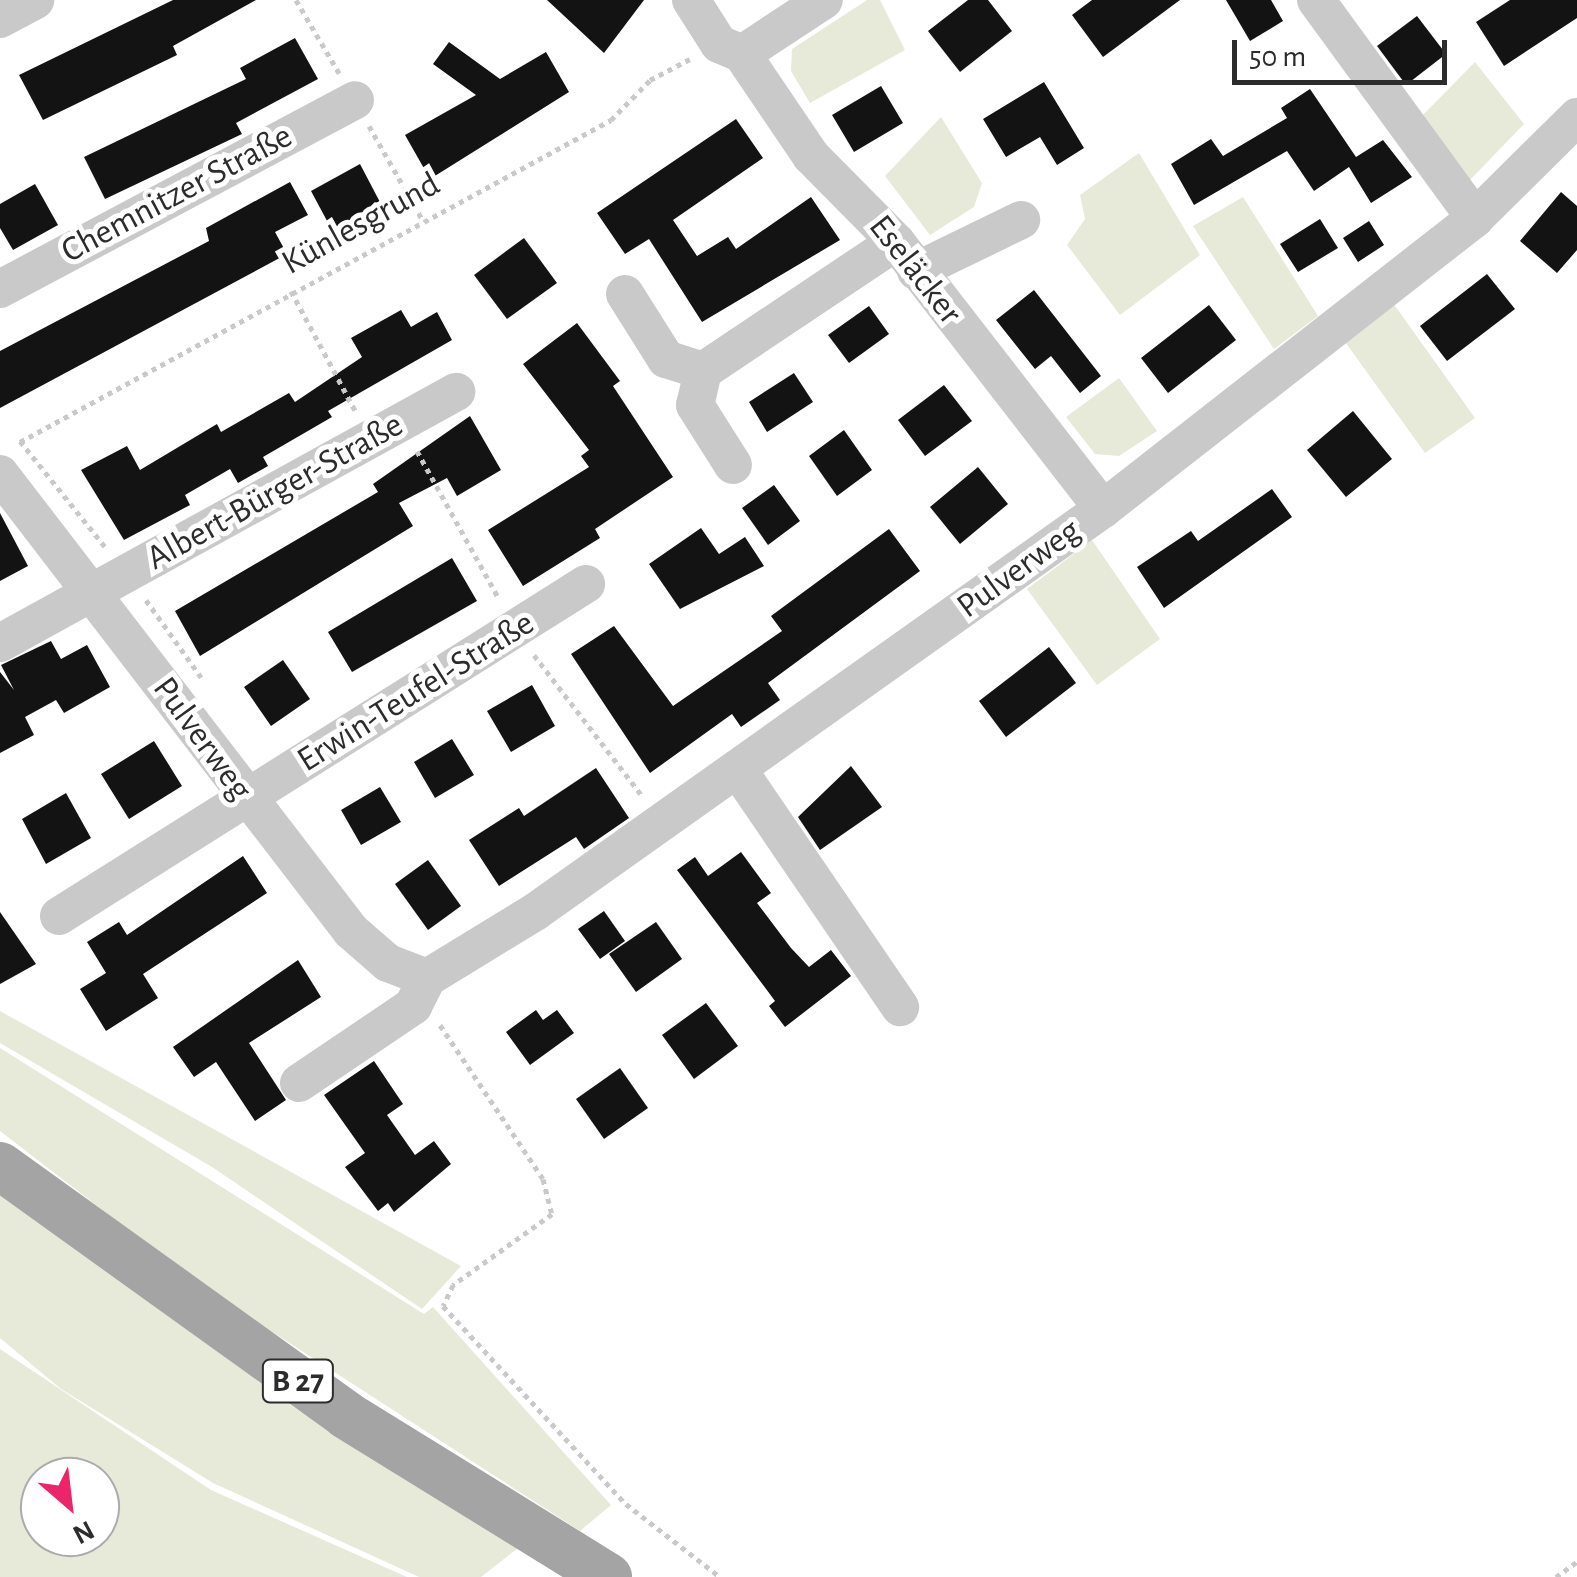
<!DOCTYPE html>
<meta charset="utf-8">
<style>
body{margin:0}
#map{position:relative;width:1577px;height:1577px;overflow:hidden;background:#fff;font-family:"Alegreya Sans",sans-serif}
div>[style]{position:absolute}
.green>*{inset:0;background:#e7ead8}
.building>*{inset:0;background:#131313}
.path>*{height:5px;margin-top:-2.5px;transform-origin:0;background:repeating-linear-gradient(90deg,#c9c9c9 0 5px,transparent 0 10px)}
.minor>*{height:38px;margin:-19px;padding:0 19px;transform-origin:19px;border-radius:19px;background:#c9c9c9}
.major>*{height:48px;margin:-24px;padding:0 24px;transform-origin:24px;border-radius:24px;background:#a4a4a4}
span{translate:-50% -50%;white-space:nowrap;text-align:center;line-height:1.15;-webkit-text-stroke:10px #fff;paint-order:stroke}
.shield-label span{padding:2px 8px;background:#fff;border:2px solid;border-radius:8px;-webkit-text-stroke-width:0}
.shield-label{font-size:32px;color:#2c2c2c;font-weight:700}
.street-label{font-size:35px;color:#2c2c2c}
.north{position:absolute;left:20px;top:1457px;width:100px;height:100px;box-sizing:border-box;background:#fff;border:2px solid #ababab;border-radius:50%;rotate:152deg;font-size:28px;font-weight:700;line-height:40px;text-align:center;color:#2c2c2c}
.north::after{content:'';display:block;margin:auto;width:35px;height:45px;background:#ec2468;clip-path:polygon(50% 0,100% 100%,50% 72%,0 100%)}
.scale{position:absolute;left:1232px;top:40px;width:215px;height:45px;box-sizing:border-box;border:5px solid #2c2c2c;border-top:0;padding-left:12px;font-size:30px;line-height:35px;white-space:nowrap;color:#2c2c2c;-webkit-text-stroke:8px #fff;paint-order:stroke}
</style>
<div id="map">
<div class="green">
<i style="clip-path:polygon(867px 0,880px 0,905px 50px,810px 103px,791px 71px,792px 49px)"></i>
<i style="clip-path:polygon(1475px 62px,1524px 124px,1470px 180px,1419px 119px)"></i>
<i style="clip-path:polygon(941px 117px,982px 183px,974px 207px,930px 235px,885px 176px)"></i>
<i style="clip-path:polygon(1139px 153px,1200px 255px,1120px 315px,1067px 245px,1085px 219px,1080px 195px)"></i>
<i style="clip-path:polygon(1243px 197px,1318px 316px,1274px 349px,1193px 226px)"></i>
<i style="clip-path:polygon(1393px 303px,1475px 418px,1425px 453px,1343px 339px)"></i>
<i style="clip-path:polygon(1119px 378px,1157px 431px,1119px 456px,1095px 454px,1066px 417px)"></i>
<i style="clip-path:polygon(1092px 540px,1160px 639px,1097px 685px,1027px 589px)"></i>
<i style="clip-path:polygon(0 1011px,461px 1266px,422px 1309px,212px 1167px,0 1043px)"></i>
<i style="clip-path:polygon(0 1048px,424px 1314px,433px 1307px,611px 1505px,580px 1531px,197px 1283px,0 1131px)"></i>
<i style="clip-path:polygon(0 1194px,298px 1410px,518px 1548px,481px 1577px,419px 1577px,213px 1483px,61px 1389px,0 1338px)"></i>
<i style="clip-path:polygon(evenodd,0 1349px,211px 1490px,407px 1577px,0 1577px,0 1349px,40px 1477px,100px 1477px,100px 1537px,40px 1537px,40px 1477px)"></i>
</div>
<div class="building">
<i style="clip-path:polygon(173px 0,256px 0,173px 46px,177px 55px,43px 120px,19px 75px)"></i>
<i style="clip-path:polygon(547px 0,644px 0,604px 53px)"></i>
<i style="clip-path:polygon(968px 0,988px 0,1012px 31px,960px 72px,928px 31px)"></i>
<i style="clip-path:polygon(1092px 0,1180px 0,1103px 57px,1072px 15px)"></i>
<i style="clip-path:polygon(1226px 0,1271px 0,1283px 21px,1250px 41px)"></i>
<i style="clip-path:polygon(1510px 0,1577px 0,1577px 18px,1504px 66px,1476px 22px)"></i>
<i style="clip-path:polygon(1417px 16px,1446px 54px,1406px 85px,1377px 46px)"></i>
<i style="clip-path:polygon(295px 38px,318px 79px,236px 123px,242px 134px,105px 199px,84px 157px,246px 79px,240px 68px)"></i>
<i style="clip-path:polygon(449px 42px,500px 79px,546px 52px,569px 92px,430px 179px,405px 135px,476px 95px,433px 64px)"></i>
<i style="clip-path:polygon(1044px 82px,1084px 148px,1057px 165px,1040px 137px,1006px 157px,983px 119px)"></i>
<i style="clip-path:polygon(881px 86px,903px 123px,854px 152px,832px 115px)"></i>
<i style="clip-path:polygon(1310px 89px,1356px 157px,1383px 140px,1412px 177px,1371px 203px,1349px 167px,1314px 191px,1287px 151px,1194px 205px,1171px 164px,1211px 139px,1223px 156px,1287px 118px,1281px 108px)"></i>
<i style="clip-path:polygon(736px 119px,763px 158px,673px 220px,697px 256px,728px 237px,736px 249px,811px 197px,840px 240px,702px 322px,649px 239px,625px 254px,597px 213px)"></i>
<i style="clip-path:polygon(360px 164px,382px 206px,333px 232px,311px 191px)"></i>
<i style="clip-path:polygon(290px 182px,308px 215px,275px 232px,287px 254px,0 408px,0 351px,209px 241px,206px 228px)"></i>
<i style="clip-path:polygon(35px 184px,58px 225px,13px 250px,0 228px,0 204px)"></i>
<i style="clip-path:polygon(1561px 192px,1577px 206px,1577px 250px,1557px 273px,1520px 241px)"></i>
<i style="clip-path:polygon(1320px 219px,1338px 248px,1298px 272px,1280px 244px)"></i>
<i style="clip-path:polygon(1369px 221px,1384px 245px,1358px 262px,1343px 238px)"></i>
<i style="clip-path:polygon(524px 238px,557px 283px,507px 319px,474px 275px)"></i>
<i style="clip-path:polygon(1487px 274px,1515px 309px,1447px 361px,1420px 326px)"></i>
<i style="clip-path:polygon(1034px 290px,1101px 376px,1080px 393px,1051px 356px,1035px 369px,996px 320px)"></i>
<i style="clip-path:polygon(1209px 305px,1236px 340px,1168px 393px,1141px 358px)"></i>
<i style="clip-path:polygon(869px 306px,889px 334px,849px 363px,828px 335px)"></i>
<i style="clip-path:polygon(401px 310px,411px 327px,437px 312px,452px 340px,328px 411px,332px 417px,263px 457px,268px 466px,238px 483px,230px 469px,185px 495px,190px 505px,124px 540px,81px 470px,127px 446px,140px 470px,217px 424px,221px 432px,289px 393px,295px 402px,362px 357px,351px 338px)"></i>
<i style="clip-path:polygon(577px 323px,620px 381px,613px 386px,673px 477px,595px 529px,600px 538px,523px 586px,488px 530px,589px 467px,581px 456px,589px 450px,523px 364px)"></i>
<i style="clip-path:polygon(794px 373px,813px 402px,767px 432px,749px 402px)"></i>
<i style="clip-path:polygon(944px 385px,972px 421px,925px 456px,898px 420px)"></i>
<i style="clip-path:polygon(1353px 411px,1392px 459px,1346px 497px,1307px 450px)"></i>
<i style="clip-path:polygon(470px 416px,501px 470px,457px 496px,447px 478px,399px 503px,413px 526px,200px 656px,175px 611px,378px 492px,373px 484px)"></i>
<i style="clip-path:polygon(844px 430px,872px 470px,837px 496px,809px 456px)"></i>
<i style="clip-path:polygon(978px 467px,1008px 504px,960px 544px,930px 507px)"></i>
<i style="clip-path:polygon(774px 485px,800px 521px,768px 545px,742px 508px)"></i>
<i style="clip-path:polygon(1272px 489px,1292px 517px,1164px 608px,1137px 567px,1191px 531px,1198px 541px)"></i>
<i style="clip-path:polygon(0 513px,28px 566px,0 581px)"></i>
<i style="clip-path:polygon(701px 528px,719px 554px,745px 537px,764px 566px,680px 609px,649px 564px)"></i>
<i style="clip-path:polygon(889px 529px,920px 571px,768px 683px,780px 700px,741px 727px,732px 714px,650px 773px,571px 654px,614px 626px,673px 706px,782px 631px,771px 616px)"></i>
<i style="clip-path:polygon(452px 558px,477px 601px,352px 672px,328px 632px)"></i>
<i style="clip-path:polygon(51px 641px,61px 659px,87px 645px,110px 687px,64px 713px,56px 700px,25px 717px,34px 735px,0 753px,0 672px,14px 690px,1px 665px)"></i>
<i style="clip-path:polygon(1049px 647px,1076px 683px,1006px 737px,979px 701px)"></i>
<i style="clip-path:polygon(283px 660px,310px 699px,271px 726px,244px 687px)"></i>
<i style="clip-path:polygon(532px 685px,555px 726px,511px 752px,487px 711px)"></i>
<i style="clip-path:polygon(452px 739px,474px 775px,435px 798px,414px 762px)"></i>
<i style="clip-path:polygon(154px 741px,182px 786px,129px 819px,101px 774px)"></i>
<i style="clip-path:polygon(851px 766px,882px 807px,820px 850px,798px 817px)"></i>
<i style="clip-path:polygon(596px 768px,629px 818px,584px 849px,576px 837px,499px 886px,469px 840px,519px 808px,524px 816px)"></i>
<i style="clip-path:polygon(380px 787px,401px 822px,361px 845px,341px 810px)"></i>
<i style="clip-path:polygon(66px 793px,91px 838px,46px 864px,22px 819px)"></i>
<i style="clip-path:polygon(741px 852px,771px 893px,757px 903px,791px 948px,809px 967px,831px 950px,851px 976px,785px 1027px,769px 1006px,775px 1001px,677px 870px,695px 857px,708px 876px)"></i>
<i style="clip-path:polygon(243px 856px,267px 893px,143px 974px,158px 998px,106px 1031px,80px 989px,106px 973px,87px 942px,119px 922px,127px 935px)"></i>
<i style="clip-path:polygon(428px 860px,461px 906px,428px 930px,395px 884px)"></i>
<i style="clip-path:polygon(604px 911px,625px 941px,600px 959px,578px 929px)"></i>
<i style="clip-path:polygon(0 912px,36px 964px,0 984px)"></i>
<i style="clip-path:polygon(656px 922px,682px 959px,636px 992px,609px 954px)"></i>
<i style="clip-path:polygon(298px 960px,321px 997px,249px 1043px,286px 1100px,255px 1121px,216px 1062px,194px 1077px,173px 1047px)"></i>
<i style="clip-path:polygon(706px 1003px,738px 1046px,694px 1079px,662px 1035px)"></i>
<i style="clip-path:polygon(536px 1010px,543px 1020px,557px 1010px,574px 1033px,530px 1065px,506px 1032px)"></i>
<i style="clip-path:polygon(374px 1061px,403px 1104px,387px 1115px,415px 1155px,434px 1141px,451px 1164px,394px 1212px,388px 1203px,378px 1211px,345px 1167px,365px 1153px,324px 1095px)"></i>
<i style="clip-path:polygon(620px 1068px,648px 1108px,604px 1139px,576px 1099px)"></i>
</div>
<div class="path">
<i style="left:296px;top:0;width:85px;rotate:59.5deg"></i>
<i style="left:369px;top:126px;width:107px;rotate:60.3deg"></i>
<i style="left:291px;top:291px;width:137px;rotate:61.8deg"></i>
<i style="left:20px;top:441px;width:137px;rotate:51.2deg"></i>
<i style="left:20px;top:442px;width:673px;rotate:-28.58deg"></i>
<i style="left:611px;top:120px;width:56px;rotate:-45.7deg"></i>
<i style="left:650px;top:80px;width:45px;rotate:-27.7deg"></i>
<i style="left:417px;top:451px;width:169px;rotate:61deg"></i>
<i style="left:146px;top:600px;width:95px;rotate:54.5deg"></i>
<i style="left:534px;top:655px;width:179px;rotate:52.5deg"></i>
<i style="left:440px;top:1025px;width:185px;rotate:56.2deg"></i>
<i style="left:543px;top:1179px;width:36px;rotate:76deg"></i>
<i style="left:552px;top:1214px;width:122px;rotate:144.4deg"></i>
<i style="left:453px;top:1285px;width:23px;rotate:115deg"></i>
<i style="left:443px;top:1306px;width:270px;rotate:47.3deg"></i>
<i style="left:626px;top:1504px;width:119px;rotate:37.8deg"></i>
<i style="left:1556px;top:1577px;width:26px;rotate:-36deg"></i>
</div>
<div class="minor">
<i style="left:691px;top:0;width:52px;rotate:57.5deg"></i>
<i style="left:719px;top:44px;width:25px;rotate:23deg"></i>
<i style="left:742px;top:54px;width:123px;rotate:55.9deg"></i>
<i style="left:811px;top:156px;width:121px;rotate:45.3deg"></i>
<i style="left:896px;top:242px;width:338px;rotate:52.2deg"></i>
<i style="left:1316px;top:0;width:270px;rotate:53.9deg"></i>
<i style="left:0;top:19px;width:40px;rotate:-28deg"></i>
<i style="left:742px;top:54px;width:98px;rotate:-33.4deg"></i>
<i style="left:916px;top:271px;width:117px;rotate:-25.9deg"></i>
<i style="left:0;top:289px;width:402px;rotate:-28deg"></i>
<i style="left:625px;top:294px;width:77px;rotate:57.8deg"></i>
<i style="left:666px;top:359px;width:39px;rotate:18deg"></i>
<i style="left:703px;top:371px;width:232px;rotate:-33.8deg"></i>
<i style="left:703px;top:371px;width:35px;rotate:103deg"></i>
<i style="left:695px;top:405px;width:71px;rotate:57.7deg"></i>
<i style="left:0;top:474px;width:576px;rotate:52.47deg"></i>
<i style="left:351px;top:931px;width:49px;rotate:40.9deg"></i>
<i style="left:388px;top:963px;width:42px;rotate:21deg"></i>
<i style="left:427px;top:978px;width:127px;rotate:-31.4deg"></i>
<i style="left:535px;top:912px;width:696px;rotate:-35.36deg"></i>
<i style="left:1103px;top:509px;width:472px;rotate:-38deg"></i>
<i style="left:1475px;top:218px;width:144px;rotate:-44.7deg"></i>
<i style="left:0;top:643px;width:521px;rotate:-28.83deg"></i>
<i style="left:739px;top:771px;width:286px;rotate:55.7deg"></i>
<i style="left:59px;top:916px;width:623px;rotate:-32.21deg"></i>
<i style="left:299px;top:1083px;width:138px;rotate:-34deg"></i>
<i style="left:413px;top:1006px;width:31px;rotate:-63deg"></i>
</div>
<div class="major">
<i style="left:0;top:1166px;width:426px;rotate:35.7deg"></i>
<i style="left:346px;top:1415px;width:308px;rotate:31.7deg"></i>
</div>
<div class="shield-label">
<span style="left:298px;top:1381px">B 27</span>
</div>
<div class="street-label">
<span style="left:177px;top:194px;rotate:-28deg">Chemnitzer Straße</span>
<span style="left:361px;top:224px;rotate:-29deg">Künlesgrund</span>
<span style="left:915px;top:270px;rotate:52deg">Eseläcker</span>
<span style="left:275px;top:492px;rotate:-29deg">Albert-Bürger-Straße</span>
<span style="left:1019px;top:569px;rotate:-36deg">Pulverweg</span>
<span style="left:416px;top:692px;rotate:-32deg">Erwin-Teufel-Straße</span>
<span style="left:202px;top:739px;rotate:54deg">Pulverweg</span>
</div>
<div class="north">N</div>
<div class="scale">50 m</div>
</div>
